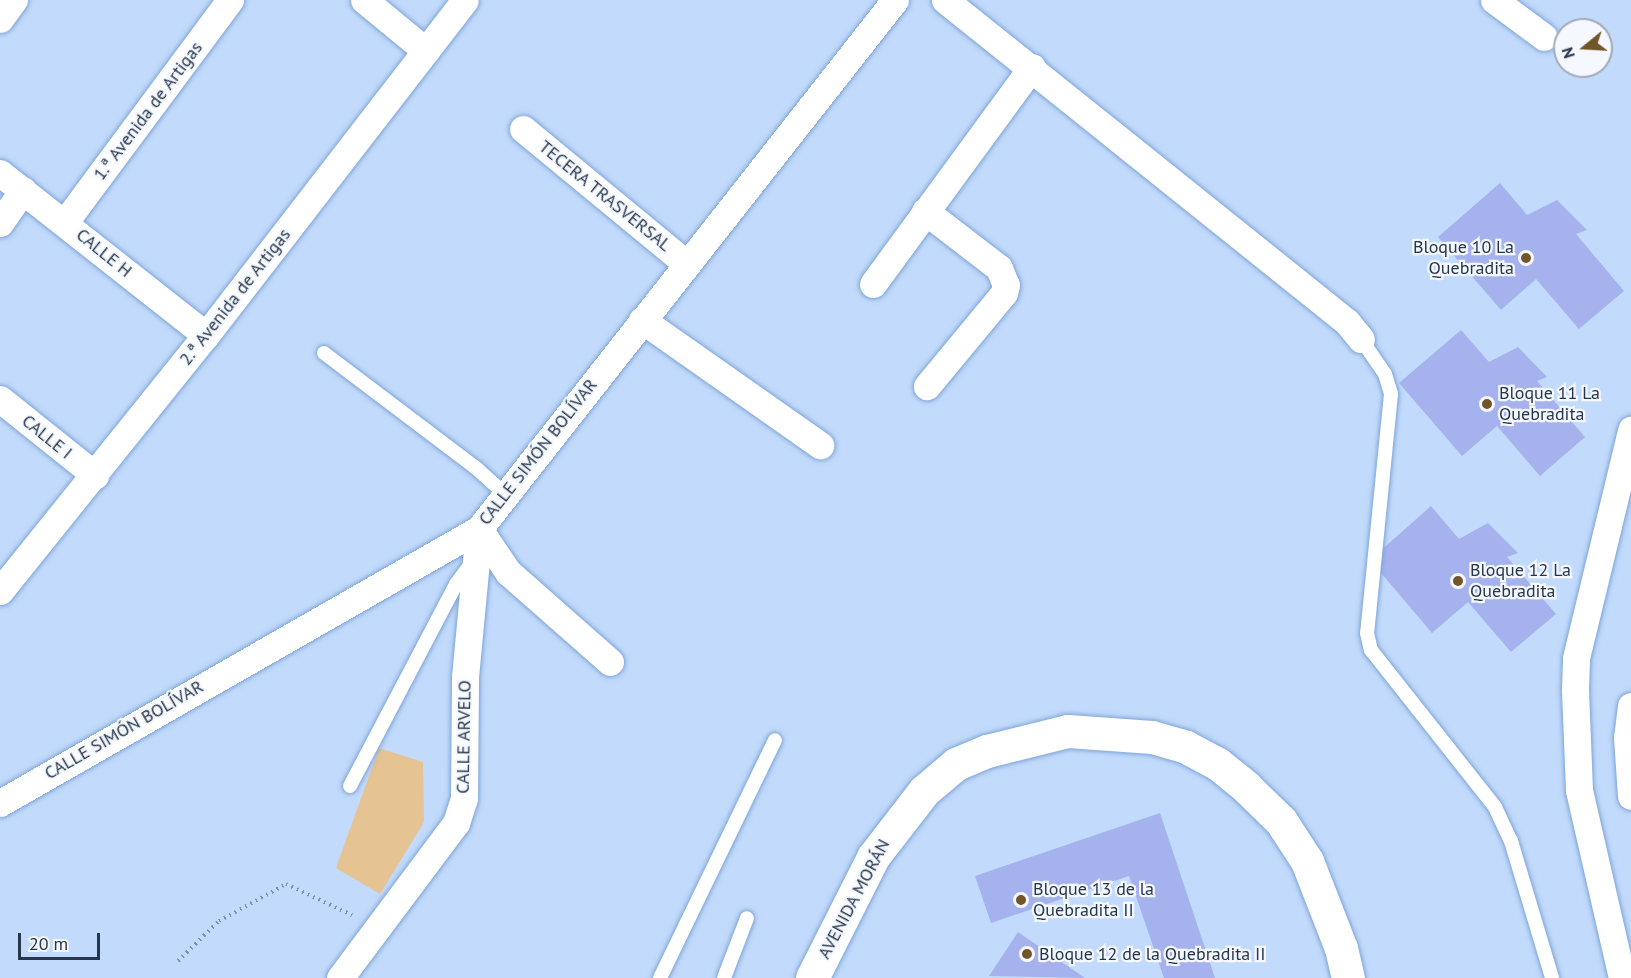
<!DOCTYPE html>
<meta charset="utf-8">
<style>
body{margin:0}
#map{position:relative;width:1631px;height:978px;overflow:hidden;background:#c2dafb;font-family:"PT Sans",sans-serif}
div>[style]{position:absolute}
.green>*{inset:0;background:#e5c393}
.building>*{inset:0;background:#a6b2ee}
.path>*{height:4px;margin-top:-2px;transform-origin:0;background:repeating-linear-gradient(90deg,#7b90ac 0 1.5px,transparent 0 6px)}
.roads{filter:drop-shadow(0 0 2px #7ea5d9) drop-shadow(0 0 2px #7ea5d9)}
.service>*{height:14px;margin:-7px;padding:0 7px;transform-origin:7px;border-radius:7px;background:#fff}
.minor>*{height:27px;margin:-13.5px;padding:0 13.5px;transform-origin:13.5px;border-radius:13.5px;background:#fff}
.secondary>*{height:33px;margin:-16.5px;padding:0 16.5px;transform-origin:16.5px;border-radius:16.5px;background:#fff}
.dots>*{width:16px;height:16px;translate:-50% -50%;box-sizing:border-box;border:3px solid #f5f9ff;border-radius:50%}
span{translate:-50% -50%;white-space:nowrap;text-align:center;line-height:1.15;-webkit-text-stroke:4.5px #f5f9ff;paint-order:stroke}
.street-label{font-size:18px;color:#26364c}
.poi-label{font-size:18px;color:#26364c}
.right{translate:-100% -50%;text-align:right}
.left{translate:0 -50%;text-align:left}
.north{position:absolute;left:1553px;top:18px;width:60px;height:60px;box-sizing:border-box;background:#f5f9ff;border:2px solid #a2abb7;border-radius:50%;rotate:252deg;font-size:16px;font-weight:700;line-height:24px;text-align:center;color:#26364c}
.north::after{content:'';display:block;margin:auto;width:21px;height:27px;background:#725529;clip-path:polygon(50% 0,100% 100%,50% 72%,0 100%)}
.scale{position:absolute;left:18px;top:933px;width:82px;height:27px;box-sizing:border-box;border:3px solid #26364c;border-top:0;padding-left:8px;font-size:18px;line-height:21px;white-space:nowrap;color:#26364c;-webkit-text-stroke:4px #f5f9ff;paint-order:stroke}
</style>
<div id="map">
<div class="green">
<i style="clip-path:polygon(379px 748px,423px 762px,424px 822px,380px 894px,336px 868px)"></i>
</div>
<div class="building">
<i style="clip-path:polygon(1500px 183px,1527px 215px,1557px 200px,1587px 230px,1576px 234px,1624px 291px,1579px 329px,1536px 279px,1501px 310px,1438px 237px)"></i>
<i style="clip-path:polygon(1461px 330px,1489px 362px,1518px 347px,1547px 377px,1537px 381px,1585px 437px,1540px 476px,1497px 426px,1462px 456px,1399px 383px)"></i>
<i style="clip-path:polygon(1431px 506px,1459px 539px,1488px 523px,1518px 553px,1507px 557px,1556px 614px,1511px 652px,1468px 602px,1432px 633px,1370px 560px)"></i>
<i style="clip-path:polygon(1160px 813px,1215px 978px,1164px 978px,1129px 876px,991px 923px,975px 876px)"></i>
<i style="clip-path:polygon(1018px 932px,1085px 978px,989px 976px)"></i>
</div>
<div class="path">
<i style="left:178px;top:961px;width:57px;rotate:-44.3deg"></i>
<i style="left:219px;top:921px;width:77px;rotate:-28.9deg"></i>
<i style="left:286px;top:884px;width:73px;rotate:25.2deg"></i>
</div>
<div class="roads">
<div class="service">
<i style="left:1361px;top:339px;width:42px;rotate:55.6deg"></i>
<i style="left:1385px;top:374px;width:21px;rotate:73deg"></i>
<i style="left:1391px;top:394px;width:240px;rotate:95.7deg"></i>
<i style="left:1367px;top:633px;width:17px;rotate:77deg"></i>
<i style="left:1371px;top:650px;width:200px;rotate:51.7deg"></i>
<i style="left:1495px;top:807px;width:38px;rotate:65deg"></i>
<i style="left:1511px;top:841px;width:143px;rotate:73.3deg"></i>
<i style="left:324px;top:353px;width:189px;rotate:37.1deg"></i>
<i style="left:475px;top:467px;width:39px;rotate:42deg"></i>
<i style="left:350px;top:786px;width:228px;rotate:-62.3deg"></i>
<i style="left:456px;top:584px;width:25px;rotate:-53deg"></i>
<i style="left:660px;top:978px;width:264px;rotate:-64.2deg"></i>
<i style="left:724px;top:978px;width:64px;rotate:-69deg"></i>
</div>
<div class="minor">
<i style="left:364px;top:0;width:80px;rotate:39.4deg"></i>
<i style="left:945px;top:0;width:515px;rotate:38.69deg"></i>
<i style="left:1347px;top:322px;width:22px;rotate:51deg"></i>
<i style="left:1494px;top:0;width:62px;rotate:36.5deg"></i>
<i style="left:0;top:19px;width:24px;rotate:-54deg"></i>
<i style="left:523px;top:129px;width:212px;rotate:39.5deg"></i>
<i style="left:0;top:173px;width:262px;rotate:38.2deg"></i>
<i style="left:925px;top:211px;width:93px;rotate:37.6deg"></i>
<i style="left:999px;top:268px;width:18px;rotate:68deg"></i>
<i style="left:1006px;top:285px;width:8px;rotate:104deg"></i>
<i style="left:1004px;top:293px;width:121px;rotate:129.6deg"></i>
<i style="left:65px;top:222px;width:277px;rotate:-53.4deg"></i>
<i style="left:0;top:223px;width:40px;rotate:-55.1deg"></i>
<i style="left:873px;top:284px;width:269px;rotate:-53.8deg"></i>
<i style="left:642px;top:320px;width:218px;rotate:35.1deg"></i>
<i style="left:0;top:399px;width:122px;rotate:38.7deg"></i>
<i style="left:479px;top:529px;width:52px;rotate:56deg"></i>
<i style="left:508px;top:572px;width:136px;rotate:41.4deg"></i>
<i style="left:0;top:591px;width:329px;rotate:-51.2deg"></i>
<i style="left:206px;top:335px;width:423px;rotate:-52.3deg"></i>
<i style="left:1631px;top:706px;width:31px;rotate:97deg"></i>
<i style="left:1627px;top:737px;width:59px;rotate:86.1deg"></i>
<i style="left:0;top:803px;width:552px;rotate:-29.77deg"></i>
<i style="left:479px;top:529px;width:673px;rotate:-51.82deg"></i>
<i style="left:340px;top:978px;width:194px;rotate:-53.2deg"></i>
<i style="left:456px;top:823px;width:26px;rotate:-72deg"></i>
<i style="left:464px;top:798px;width:121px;rotate:-89.5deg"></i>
<i style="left:465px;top:677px;width:149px;rotate:-84.6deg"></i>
<i style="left:1622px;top:978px;width:193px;rotate:-102.9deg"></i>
<i style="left:1579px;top:790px;width:101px;rotate:-92.3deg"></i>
<i style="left:1575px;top:689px;width:31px;rotate:-88deg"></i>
<i style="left:1576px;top:658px;width:235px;rotate:-76.4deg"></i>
</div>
<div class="secondary">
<i style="left:812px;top:978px;width:136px;rotate:-63.2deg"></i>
<i style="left:873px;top:857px;width:83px;rotate:-52.3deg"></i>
<i style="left:924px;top:791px;width:42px;rotate:-40.2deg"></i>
<i style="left:956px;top:764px;width:34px;rotate:-23deg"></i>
<i style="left:987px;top:751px;width:83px;rotate:-13.9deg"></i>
<i style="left:1068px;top:731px;width:84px;rotate:4.1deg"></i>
<i style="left:1152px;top:737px;width:35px;rotate:16deg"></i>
<i style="left:1186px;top:747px;width:36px;rotate:28deg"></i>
<i style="left:1218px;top:764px;width:36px;rotate:39deg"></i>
<i style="left:1246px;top:787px;width:49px;rotate:44.2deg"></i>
<i style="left:1281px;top:821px;width:48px;rotate:57deg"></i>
<i style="left:1307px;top:861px;width:93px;rotate:68.7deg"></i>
<i style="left:1341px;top:948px;width:31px;rotate:77deg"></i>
</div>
</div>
<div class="dots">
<i style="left:1526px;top:258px;background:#725529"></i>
<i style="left:1487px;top:404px;background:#725529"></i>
<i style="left:1458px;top:581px;background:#725529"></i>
<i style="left:1021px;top:900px;background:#725529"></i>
<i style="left:1027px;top:954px;background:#725529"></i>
</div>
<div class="street-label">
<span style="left:148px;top:111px;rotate:-53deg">1.ª Avenida de Artigas</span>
<span style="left:605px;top:196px;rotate:39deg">TECERA TRASVERSAL</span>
<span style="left:104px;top:253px;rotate:39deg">CALLE H</span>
<span style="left:235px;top:297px;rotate:-52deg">2.ª Avenida de Artigas</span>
<span style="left:47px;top:437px;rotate:39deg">CALLE I</span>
<span style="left:538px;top:452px;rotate:-52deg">CALLE SIMÓN BOLÍVAR</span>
<span style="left:124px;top:730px;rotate:-30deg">CALLE SIMÓN BOLÍVAR</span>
<span style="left:464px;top:737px;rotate:-89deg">CALLE ARVELO</span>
<span style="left:854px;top:899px;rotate:-62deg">AVENIDA MORÁN</span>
</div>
<div class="poi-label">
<span class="right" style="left:1514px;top:258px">Bloque 10 La<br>Quebradita</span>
<span class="left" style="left:1499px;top:404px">Bloque 11 La<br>Quebradita</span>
<span class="left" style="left:1470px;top:581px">Bloque 12 La<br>Quebradita</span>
<span class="left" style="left:1033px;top:900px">Bloque 13 de la<br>Quebradita II</span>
<span class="left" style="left:1039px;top:954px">Bloque 12 de la Quebradita II</span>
</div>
<div class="north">N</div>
<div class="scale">20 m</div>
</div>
